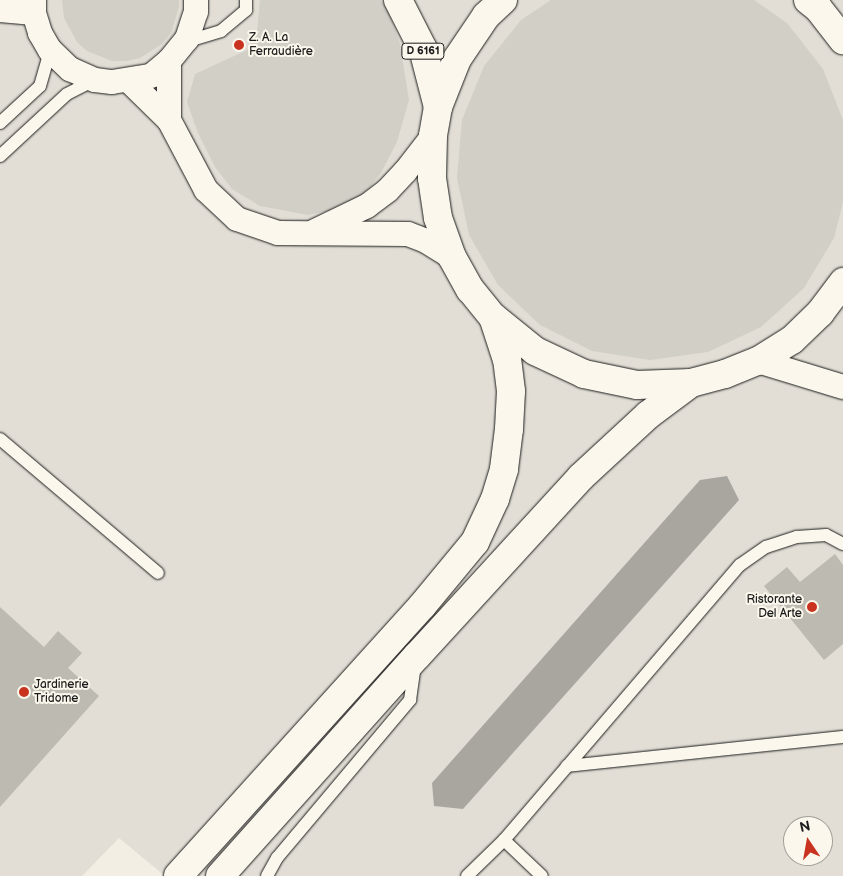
<!DOCTYPE html>
<meta charset="utf-8">
<style>
body{margin:0}
#map{position:relative;width:843px;height:876px;overflow:hidden;background:#f2eee4;font-family:"Balsamiq Sans",sans-serif}
div>[style]{position:absolute}
.built>*{inset:0;background:#e2ded5}
.green>*{inset:0;background:#d2cfc6}
.water>*{inset:0;background:#a9a6a0}
.building>*{inset:0;background:#bdbab1}
.roads{filter:drop-shadow(0 0 1px #1c1c1c) drop-shadow(0 0 1px #1c1c1c)}
.lane>*{height:12px;margin:-6px;padding:0 6px;transform-origin:6px;border-radius:6px;background:#fbf7ec}
.street>*{height:24px;margin:-12px;padding:0 12px;transform-origin:12px;border-radius:12px;background:#fbf7ec}
.primary>*{height:28px;margin:-14px;padding:0 14px;transform-origin:14px;border-radius:14px;background:#fbf7ec}
.highway>*{height:28px;margin:-14px;padding:0 14px;transform-origin:14px;border-radius:14px;background:#fbf7ec}
.dots>*{width:14px;height:14px;translate:-50% -50%;box-sizing:border-box;border:2px solid #fbf7ec;border-radius:50%}
span{translate:-50% -50%;white-space:nowrap;text-align:center;line-height:1.15;-webkit-text-stroke:4px #fbf7ec;paint-order:stroke}
.shield-label span{padding:1px 4px;background:#fbf7ec;border:1px solid;border-radius:4px;-webkit-text-stroke-width:0}
.shield-label{font-size:11px;color:#1c1c1c;font-weight:700}
.poi-label{font-size:12px;color:#1c1c1c}
.left{translate:0 -50%;text-align:left}
.right{translate:-100% -50%;text-align:right}
.north{position:absolute;left:783px;top:816px;width:50px;height:50px;box-sizing:border-box;background:#fbf7ec;border:1px solid #a29f99;border-radius:50%;rotate:348deg;font-size:14px;font-weight:700;line-height:20px;text-align:center;color:#1c1c1c}
.north::after{content:'';display:block;margin:auto;width:18px;height:22px;background:#c8321e;clip-path:polygon(50% 0,100% 100%,50% 72%,0 100%)}
</style>
<div id="map">
<div class="built">
<i style="clip-path:polygon(evenodd,0 0,843px 0,843px 876px,165px 876px,119px 838px,82px 876px,0 876px,0 0,793px 826px,823px 826px,823px 856px,793px 856px,793px 826px)"></i>
</div>
<div class="green">
<i style="clip-path:polygon(62px 0,179px 0,179px 7px,171px 33px,162px 44px,140px 58px,126px 61px,112px 61px,87px 51px,77px 42px,64px 18px)"></i>
<i style="clip-path:polygon(260px 0,381px 0,388px 9px,400px 44px,409px 100px,397px 142px,381px 173px,366px 193px,340px 209px,308px 215px,260px 206px,232px 189px,215px 167px,198px 133px,187px 102px,195px 74px,247px 50px,257px 33px)"></i>
<i style="clip-path:polygon(551px 0,754px 0,787px 23px,823px 69px,843px 120px,843px 202px,834px 238px,804px 288px,761px 327px,708px 352px,650px 360px,592px 351px,540px 325px,498px 285px,469px 235px,457px 178px,462px 120px,484px 66px,521px 20px)"></i>
</div>
<div class="water">
<i style="clip-path:polygon(727px 476px,739px 500px,463px 809px,434px 806px,432px 783px,700px 480px)"></i>
</div>
<div class="building">
<i style="clip-path:polygon(835px 554px,843px 565px,843px 644px,824px 660px,764px 586px,787px 567px,800px 582px)"></i>
<i style="clip-path:polygon(0 607px,44px 647px,58px 631px,82px 653px,68px 668px,99px 696px,0 807px)"></i>
</div>
<div class="roads">
<div class="lane">
<i style="left:185px;top:42px;width:38px;rotate:-17deg"></i>
<i style="left:221px;top:31px;width:33px;rotate:-40deg"></i>
<i style="left:246px;top:10px;width:10px;rotate:-90deg"></i>
<i style="left:0;top:123px;width:54px;rotate:-42.8deg"></i>
<i style="left:40px;top:86px;width:37px;rotate:-74deg"></i>
<i style="left:0;top:156px;width:91px;rotate:-42.8deg"></i>
<i style="left:67px;top:94px;width:31px;rotate:-27deg"></i>
<i style="left:0;top:439px;width:207px;rotate:40.3deg"></i>
<i style="left:567px;top:766px;width:278px;rotate:-6deg"></i>
<i style="left:504px;top:840px;width:362px;rotate:-49.4deg"></i>
<i style="left:740px;top:565px;width:32px;rotate:-35deg"></i>
<i style="left:766px;top:547px;width:33px;rotate:-18deg"></i>
<i style="left:797px;top:537px;width:29px;rotate:-4deg"></i>
<i style="left:826px;top:535px;width:19px;rotate:28deg"></i>
<i style="left:267px;top:876px;width:21px;rotate:-61deg"></i>
<i style="left:277px;top:858px;width:207px;rotate:-49.9deg"></i>
<i style="left:410px;top:700px;width:35px;rotate:-82deg"></i>
<i style="left:467px;top:876px;width:52px;rotate:-44.2deg"></i>
<i style="left:504px;top:840px;width:52px;rotate:43.5deg"></i>
</div>
<div class="street">
<i style="left:34px;top:0;width:13px;rotate:90deg"></i>
<i style="left:34px;top:13px;width:21px;rotate:73deg"></i>
<i style="left:40px;top:33px;width:20px;rotate:60deg"></i>
<i style="left:50px;top:50px;width:28px;rotate:44deg"></i>
<i style="left:70px;top:69px;width:27px;rotate:24deg"></i>
<i style="left:95px;top:80px;width:17px;rotate:7deg"></i>
<i style="left:112px;top:82px;width:39px;rotate:-9deg"></i>
<i style="left:151px;top:76px;width:23px;rotate:-40deg"></i>
<i style="left:169px;top:61px;width:28px;rotate:-51deg"></i>
<i style="left:187px;top:39px;width:28px;rotate:-72deg"></i>
<i style="left:196px;top:12px;width:12px;rotate:-90deg"></i>
<i style="left:0;top:10px;width:34px;rotate:5deg"></i>
<i style="left:129px;top:81px;width:56px;rotate:44.3deg"></i>
<i style="left:169px;top:120px;width:79px;rotate:62.1deg"></i>
<i style="left:206px;top:190px;width:42px;rotate:43.1deg"></i>
<i style="left:237px;top:219px;width:43px;rotate:18.9deg"></i>
<i style="left:278px;top:233px;width:130px;rotate:0.4deg"></i>
<i style="left:408px;top:234px;width:19px;rotate:21deg"></i>
<i style="left:426px;top:241px;width:31px;rotate:32deg"></i>
<i style="left:169px;top:120px;width:59px;rotate:-90deg"></i>
<i style="left:315px;top:231px;width:58px;rotate:-25.7deg"></i>
<i style="left:367px;top:206px;width:26px;rotate:-37deg"></i>
<i style="left:388px;top:190px;width:25px;rotate:-47deg"></i>
<i style="left:405px;top:172px;width:46px;rotate:-52.1deg"></i>
<i style="left:758px;top:361px;width:89px;rotate:17deg"></i>
</div>
<div class="primary">
<i style="left:398px;top:0;width:55px;rotate:63deg"></i>
<i style="left:423px;top:49px;width:60px;rotate:75.5deg"></i>
<i style="left:503px;top:0;width:23px;rotate:137deg"></i>
<i style="left:486px;top:16px;width:52px;rotate:124deg"></i>
<i style="left:457px;top:59px;width:52px;rotate:111.6deg"></i>
<i style="left:438px;top:107px;width:29px;rotate:100deg"></i>
<i style="left:433px;top:136px;width:42px;rotate:91.4deg"></i>
<i style="left:432px;top:178px;width:40px;rotate:81.5deg"></i>
<i style="left:438px;top:218px;width:41px;rotate:70.3deg"></i>
<i style="left:452px;top:257px;width:37px;rotate:61deg"></i>
<i style="left:470px;top:289px;width:36px;rotate:51deg"></i>
<i style="left:493px;top:317px;width:54px;rotate:39deg"></i>
<i style="left:535px;top:351px;width:54px;rotate:25.1deg"></i>
<i style="left:584px;top:374px;width:54px;rotate:11.7deg"></i>
<i style="left:637px;top:385px;width:54px;rotate:-2.1deg"></i>
<i style="left:691px;top:383px;width:35px;rotate:-15deg"></i>
<i style="left:725px;top:374px;width:35px;rotate:-22deg"></i>
<i style="left:758px;top:361px;width:40px;rotate:-32deg"></i>
<i style="left:792px;top:340px;width:39px;rotate:-44deg"></i>
<i style="left:820px;top:313px;width:39px;rotate:-53deg"></i>
<i style="left:808px;top:0;width:13px;rotate:39deg"></i>
<i style="left:818px;top:8px;width:41px;rotate:52deg"></i>
</div>
<div class="highway">
<i style="left:178px;top:876px;width:364px;rotate:-47.9deg"></i>
<i style="left:422px;top:606px;width:83px;rotate:-50.4deg"></i>
<i style="left:475px;top:542px;width:47px;rotate:-65.1deg"></i>
<i style="left:495px;top:499px;width:31px;rotate:-73deg"></i>
<i style="left:504px;top:469px;width:40px;rotate:-82.9deg"></i>
<i style="left:509px;top:429px;width:38px;rotate:-87deg"></i>
<i style="left:511px;top:391px;width:31px;rotate:-97deg"></i>
<i style="left:507px;top:360px;width:45px;rotate:-108deg"></i>
<i style="left:220px;top:876px;width:295px;rotate:-48.2deg"></i>
<i style="left:417px;top:656px;width:243px;rotate:-47.5deg"></i>
<i style="left:581px;top:477px;width:91px;rotate:-42.8deg"></i>
<i style="left:648px;top:415px;width:54px;rotate:-36.7deg"></i>
</div>
</div>
<div class="dots">
<i style="left:239px;top:45px;background:#c8321e"></i>
<i style="left:812px;top:607px;background:#c8321e"></i>
<i style="left:24px;top:692px;background:#c8321e"></i>
</div>
<div class="shield-label">
<span style="left:423px;top:51px">D 6161</span>
</div>
<div class="poi-label">
<span class="left" style="left:249px;top:45px">Z. A. La<br>Ferraudière</span>
<span class="right" style="left:802px;top:607px">Ristorante<br>Del Arte</span>
<span class="left" style="left:34px;top:692px">Jardinerie<br>Tridome</span>
</div>
<div class="north">N</div>
</div>
